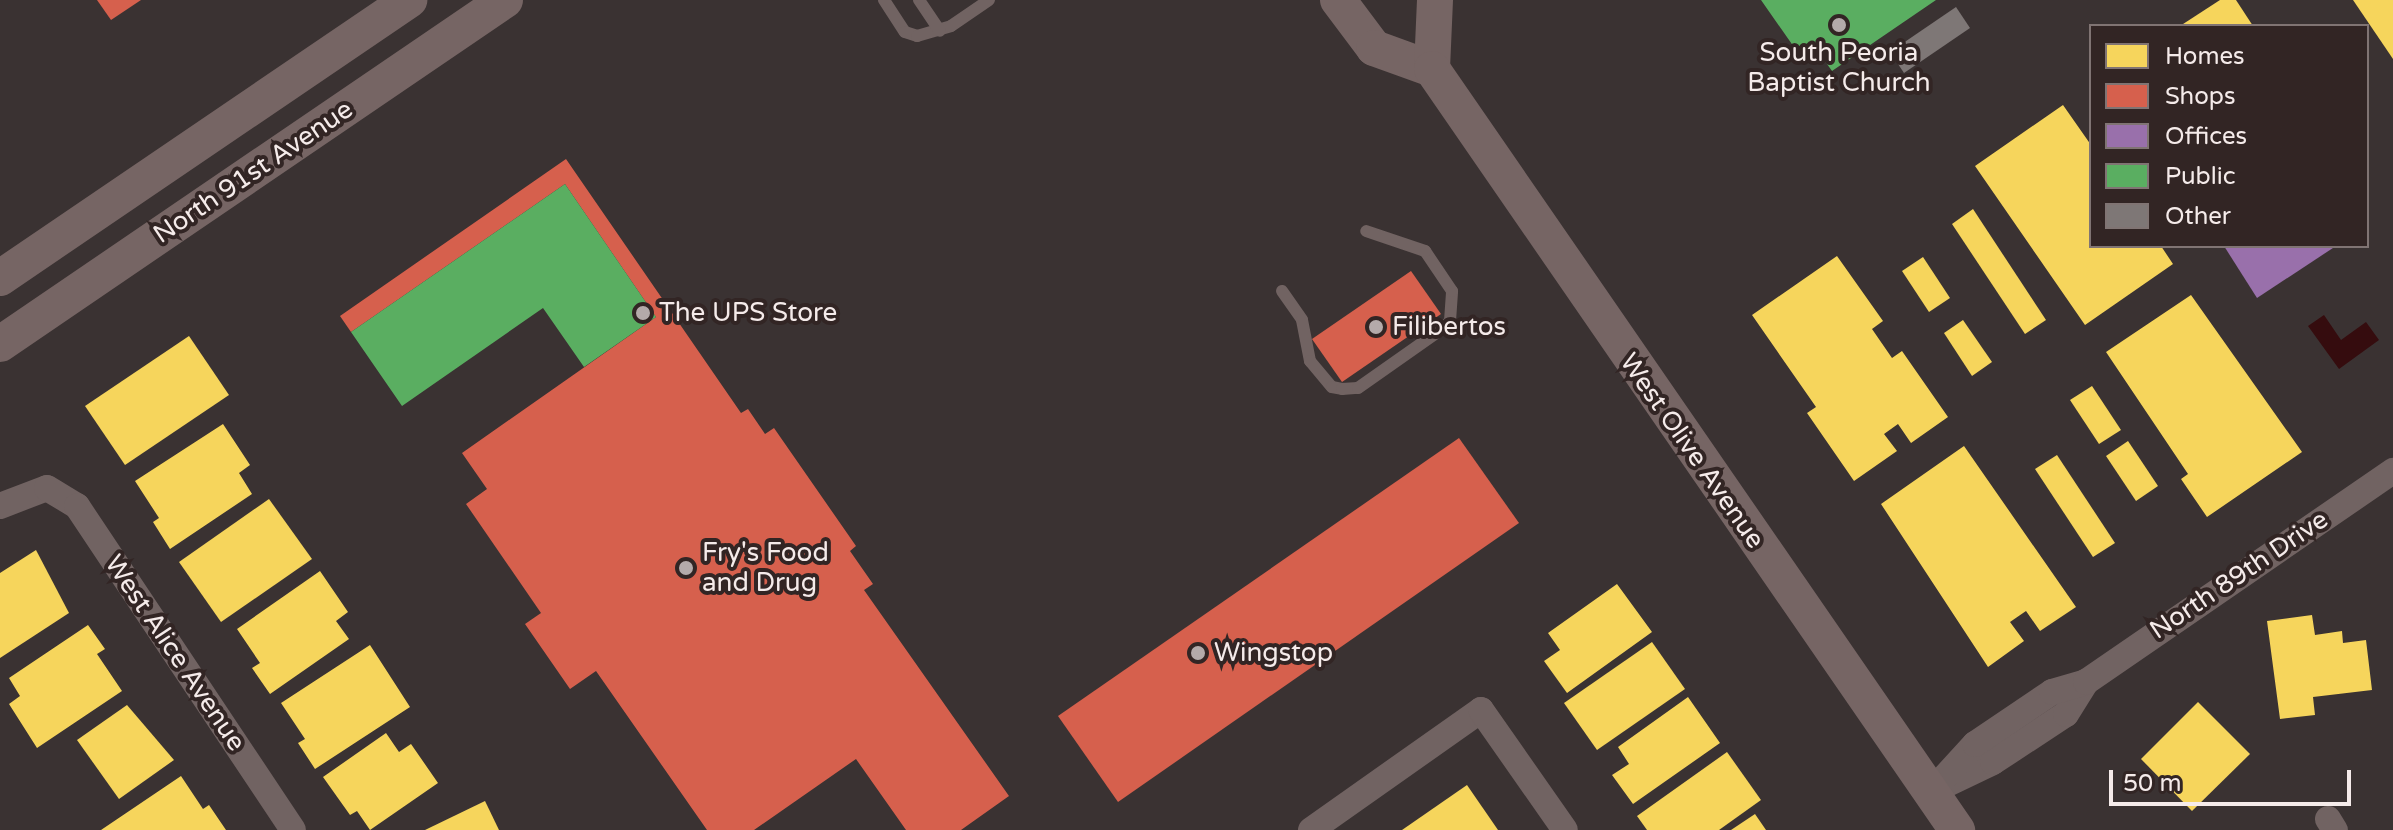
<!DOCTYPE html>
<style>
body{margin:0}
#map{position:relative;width:2393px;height:830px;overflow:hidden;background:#3a3232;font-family:"Varela Round",sans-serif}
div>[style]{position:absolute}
.water>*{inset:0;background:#350c0e}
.homes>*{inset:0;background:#f6d55c}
.shops>*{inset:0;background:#d6604d}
.offices>*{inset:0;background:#9970ab}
.public>*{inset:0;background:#5aae61}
.building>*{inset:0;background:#7e7776}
.service>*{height:12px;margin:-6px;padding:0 6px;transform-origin:6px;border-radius:6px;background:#716362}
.minor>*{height:26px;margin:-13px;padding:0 13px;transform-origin:13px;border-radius:13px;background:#716362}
.secondary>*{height:36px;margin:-18px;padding:0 18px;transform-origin:18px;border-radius:18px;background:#766564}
.dots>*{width:22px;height:22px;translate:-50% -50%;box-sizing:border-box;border:4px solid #322524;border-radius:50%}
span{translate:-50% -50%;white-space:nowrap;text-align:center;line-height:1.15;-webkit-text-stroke:8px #322524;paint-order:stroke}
.poi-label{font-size:26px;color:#f5ebea}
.left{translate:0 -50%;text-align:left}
.street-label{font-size:26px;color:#f5ebea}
.legend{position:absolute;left:2089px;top:24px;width:280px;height:224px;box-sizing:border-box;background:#322524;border:2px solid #807473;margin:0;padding:10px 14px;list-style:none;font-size:24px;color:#f5ebea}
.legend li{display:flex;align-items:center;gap:16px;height:40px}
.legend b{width:40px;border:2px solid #807473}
.scale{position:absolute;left:2109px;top:770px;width:242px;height:36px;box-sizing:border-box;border:4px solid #f5ebea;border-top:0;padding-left:10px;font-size:24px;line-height:28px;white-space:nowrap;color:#f5ebea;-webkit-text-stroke:6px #322524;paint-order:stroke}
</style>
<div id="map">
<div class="water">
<i style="clip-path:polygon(2324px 315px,2341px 340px,2366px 322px,2379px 340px,2339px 369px,2308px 326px)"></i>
</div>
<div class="homes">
<i style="clip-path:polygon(2220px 0,2236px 0,2253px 26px,2180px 26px)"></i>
<i style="clip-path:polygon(2353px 0,2393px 0,2393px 59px)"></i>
<i style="clip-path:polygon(2063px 105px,2091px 145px,2091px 246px,2161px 246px,2173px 264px,2085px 325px,1975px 166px)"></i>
<i style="clip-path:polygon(1973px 209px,2046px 320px,2025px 334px,1952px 224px)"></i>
<i style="clip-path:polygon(1837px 256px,1883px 321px,1872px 329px,1892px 358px,1902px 351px,1948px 417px,1911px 443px,1898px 424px,1884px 434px,1897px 451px,1854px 481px,1807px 413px,1816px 407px,1752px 315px)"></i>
<i style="clip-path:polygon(1923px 257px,1950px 298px,1929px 312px,1902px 271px)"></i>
<i style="clip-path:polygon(2191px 295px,2302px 452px,2207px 517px,2181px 479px,2188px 474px,2106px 352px)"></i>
<i style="clip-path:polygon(1963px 320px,1992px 362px,1972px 376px,1944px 333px)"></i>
<i style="clip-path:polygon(189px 336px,229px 395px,125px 465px,85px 406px)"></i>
<i style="clip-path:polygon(2092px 386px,2121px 430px,2099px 444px,2070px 400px)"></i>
<i style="clip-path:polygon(223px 424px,250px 465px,239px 473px,252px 494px,170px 549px,153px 522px,159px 518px,135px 481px)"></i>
<i style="clip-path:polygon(2128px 441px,2158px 486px,2136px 501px,2106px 456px)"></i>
<i style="clip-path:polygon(1964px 446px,2076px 607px,2040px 631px,2026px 611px,2010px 622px,2024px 641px,1988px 667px,1881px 504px)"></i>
<i style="clip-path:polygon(2057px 455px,2115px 543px,2093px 557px,2035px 469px)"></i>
<i style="clip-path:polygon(269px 499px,312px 559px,221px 622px,179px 562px)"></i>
<i style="clip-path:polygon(36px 550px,69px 613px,0 658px,0 573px)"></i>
<i style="clip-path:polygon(320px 571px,348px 612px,336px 621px,349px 639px,270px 694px,252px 668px,260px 663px,237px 629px)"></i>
<i style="clip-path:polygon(1617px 584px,1652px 632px,1567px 693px,1544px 661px,1560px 650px,1548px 633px)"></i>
<i style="clip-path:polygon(2312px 615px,2315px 635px,2342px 631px,2343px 643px,2366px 640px,2372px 690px,2313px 697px,2315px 715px,2280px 719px,2267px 621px)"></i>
<i style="clip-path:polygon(88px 625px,105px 649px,97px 654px,122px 691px,37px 748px,9px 704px,20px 696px,9px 678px)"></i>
<i style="clip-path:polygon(1652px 642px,1685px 689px,1597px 750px,1564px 703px)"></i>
<i style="clip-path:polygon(370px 645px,410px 707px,315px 769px,298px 743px,305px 739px,281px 703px)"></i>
<i style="clip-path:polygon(1688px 697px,1720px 743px,1633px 804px,1612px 775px,1629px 764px,1618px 747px)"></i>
<i style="clip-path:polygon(2198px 702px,2250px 754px,2192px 811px,2141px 759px)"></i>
<i style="clip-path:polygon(127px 705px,174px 760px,119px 799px,77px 740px)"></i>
<i style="clip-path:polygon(386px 733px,399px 752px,411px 744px,438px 783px,370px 830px,357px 811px,350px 815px,323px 777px)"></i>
<i style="clip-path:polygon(1727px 752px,1761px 800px,1719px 830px,1647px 830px,1637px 816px)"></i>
<i style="clip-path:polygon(181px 776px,203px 809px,209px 805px,226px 830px,101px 830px)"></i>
<i style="clip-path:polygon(1467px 785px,1498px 830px,1402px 830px)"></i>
<i style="clip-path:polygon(485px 801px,499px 830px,425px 830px)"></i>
<i style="clip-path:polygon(1755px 814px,1766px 830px,1731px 830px)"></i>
</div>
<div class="shops">
<i style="clip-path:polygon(97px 0,141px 0,111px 20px)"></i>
<i style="clip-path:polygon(566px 159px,741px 413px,748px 409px,765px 434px,774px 428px,856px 546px,850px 551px,873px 584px,864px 590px,1009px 796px,961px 830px,906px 830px,856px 759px,754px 830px,707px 830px,596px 671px,570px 689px,525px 624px,541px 613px,466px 504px,487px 489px,462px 453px,656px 317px,565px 184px,351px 332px,340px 316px)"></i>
<i style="clip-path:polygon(1411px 271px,1441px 314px,1342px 382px,1312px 339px)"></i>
<i style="clip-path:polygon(1459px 438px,1519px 523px,1118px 802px,1058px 716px)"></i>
</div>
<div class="offices">
<i style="clip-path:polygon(2224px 246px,2336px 246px,2257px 298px)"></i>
</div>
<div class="public">
<i style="clip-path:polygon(1761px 0,1936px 0,1832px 71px,1817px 50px,1803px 60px)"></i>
<i style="clip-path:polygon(565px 184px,656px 317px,584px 367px,543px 308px,402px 406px,351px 332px)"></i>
</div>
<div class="building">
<i style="clip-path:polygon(1956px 7px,1970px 28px,1904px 73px,1890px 52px)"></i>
</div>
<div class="service">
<i style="left:884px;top:0;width:38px;rotate:57deg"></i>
<i style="left:905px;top:32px;width:13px;rotate:18deg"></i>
<i style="left:917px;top:36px;width:35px;rotate:-16deg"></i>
<i style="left:951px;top:26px;width:46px;rotate:-34.4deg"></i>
<i style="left:919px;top:0;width:37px;rotate:56deg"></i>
<i style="left:1282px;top:291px;width:35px;rotate:55deg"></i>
<i style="left:1302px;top:320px;width:42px;rotate:79deg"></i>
<i style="left:1310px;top:361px;width:34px;rotate:50deg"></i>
<i style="left:1332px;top:387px;width:10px;rotate:11deg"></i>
<i style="left:1342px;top:389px;width:16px;rotate:-4deg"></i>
<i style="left:1358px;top:388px;width:103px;rotate:-35.1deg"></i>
<i style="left:1442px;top:329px;width:11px;rotate:-45deg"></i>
<i style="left:1450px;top:321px;width:30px;rotate:-86deg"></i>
<i style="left:1452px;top:291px;width:48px;rotate:-124deg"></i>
<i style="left:1425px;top:251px;width:62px;rotate:-161.3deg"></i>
</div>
<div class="minor">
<i style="left:0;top:506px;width:50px;rotate:-21deg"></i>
<i style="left:47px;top:488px;width:35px;rotate:31deg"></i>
<i style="left:77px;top:506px;width:389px;rotate:56.3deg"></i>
<i style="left:1943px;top:786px;width:55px;rotate:-25.6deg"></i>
<i style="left:1993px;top:762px;width:87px;rotate:-33.3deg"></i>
<i style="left:2066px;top:714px;width:38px;rotate:-58deg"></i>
<i style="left:1931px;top:792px;width:65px;rotate:-47.5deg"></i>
<i style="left:1975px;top:744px;width:93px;rotate:-34deg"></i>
<i style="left:2052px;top:692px;width:35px;rotate:-16deg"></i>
<i style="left:2086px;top:682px;width:373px;rotate:-34.5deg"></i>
<i style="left:2328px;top:819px;width:13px;rotate:58deg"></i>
<i style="left:1311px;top:830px;width:208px;rotate:-35.2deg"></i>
<i style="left:1481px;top:710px;width:146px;rotate:55deg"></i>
</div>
<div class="secondary">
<i style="left:1338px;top:0;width:60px;rotate:53.1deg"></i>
<i style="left:1374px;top:48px;width:62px;rotate:19.9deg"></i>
<i style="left:1435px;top:0;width:69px;rotate:92.5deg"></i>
<i style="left:1432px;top:69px;width:925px;rotate:55.4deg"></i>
<i style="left:0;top:278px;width:495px;rotate:-34.2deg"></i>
<i style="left:0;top:344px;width:611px;rotate:-34.26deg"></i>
</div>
<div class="dots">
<i style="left:1839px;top:25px;background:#b4aaaa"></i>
<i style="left:643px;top:313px;background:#b4aaaa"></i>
<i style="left:1376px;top:327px;background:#b4aaaa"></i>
<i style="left:686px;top:568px;background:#b4aaaa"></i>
<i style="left:1198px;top:653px;background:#b4aaaa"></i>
</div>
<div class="poi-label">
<span style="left:1839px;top:68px">South Peoria<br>Baptist Church</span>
<span class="left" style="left:659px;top:313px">The UPS Store</span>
<span class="left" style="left:1392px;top:327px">Filibertos</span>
<span class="left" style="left:702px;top:568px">Fry's Food<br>and Drug</span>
<span class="left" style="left:1214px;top:653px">Wingstop</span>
</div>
<div class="street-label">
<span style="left:253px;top:172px;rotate:-34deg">North 91st Avenue</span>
<span style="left:1692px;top:451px;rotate:55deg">West Olive Avenue</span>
<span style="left:2239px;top:575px;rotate:-34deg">North 89th Drive</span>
<span style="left:175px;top:653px;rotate:56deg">West Alice Avenue</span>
</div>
<ul class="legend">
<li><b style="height:22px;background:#f6d55c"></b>Homes</li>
<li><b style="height:22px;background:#d6604d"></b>Shops</li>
<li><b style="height:22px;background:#9970ab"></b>Offices</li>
<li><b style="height:22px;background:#5aae61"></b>Public</li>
<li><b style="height:22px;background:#7e7776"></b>Other</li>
</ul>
<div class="scale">50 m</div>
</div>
